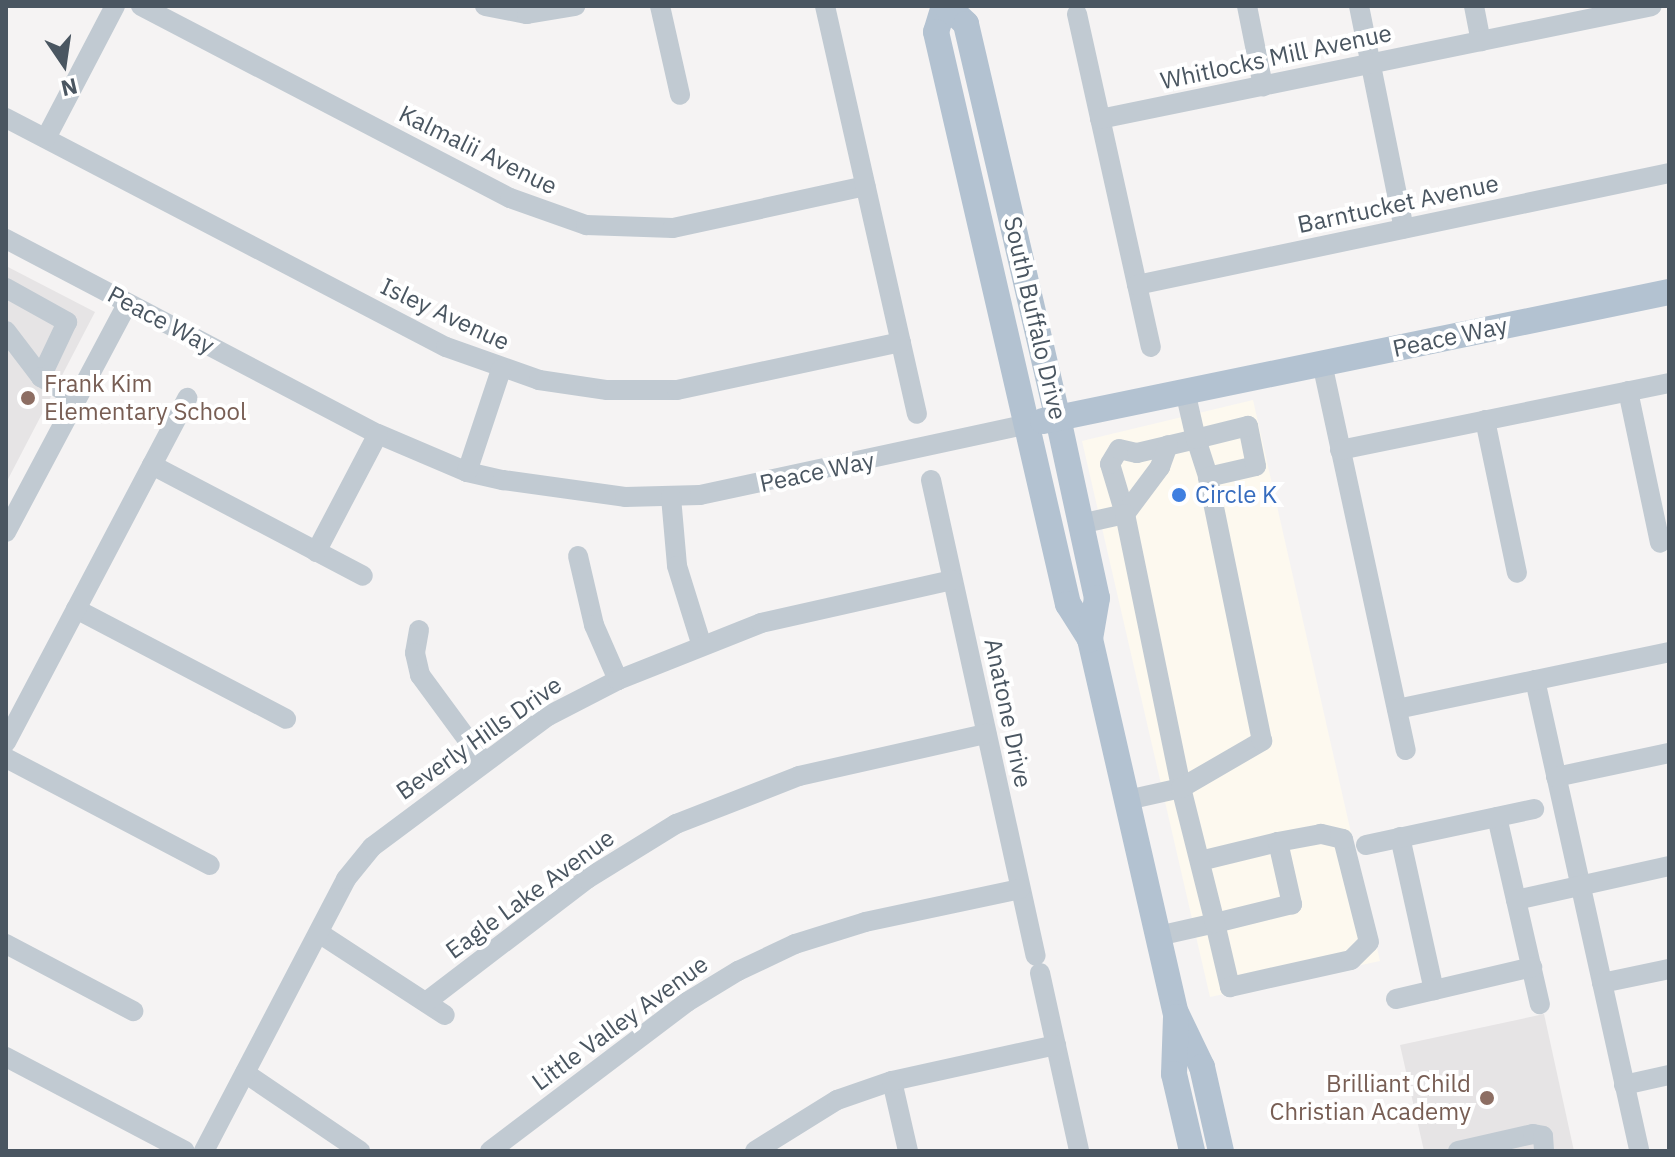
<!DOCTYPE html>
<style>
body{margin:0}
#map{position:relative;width:1675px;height:1157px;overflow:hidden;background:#f5f3f3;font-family:"IBM Plex Sans",sans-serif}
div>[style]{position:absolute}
.commercial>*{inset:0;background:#fdf9ef}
.education>*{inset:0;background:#e6e4e5}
.minor>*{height:20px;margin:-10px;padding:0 10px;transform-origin:10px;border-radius:10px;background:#c1cad2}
.major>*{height:26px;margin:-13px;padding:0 13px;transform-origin:13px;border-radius:13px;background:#b3c2d1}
.dots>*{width:22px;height:22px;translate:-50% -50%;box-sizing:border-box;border:4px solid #fff;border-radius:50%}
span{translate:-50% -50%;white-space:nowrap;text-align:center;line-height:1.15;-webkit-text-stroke:8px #fff;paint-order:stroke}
.street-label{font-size:24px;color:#4a5661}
.education-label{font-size:24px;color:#785e54}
.left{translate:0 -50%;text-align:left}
.right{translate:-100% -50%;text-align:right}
.shop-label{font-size:24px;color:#366cbe}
.frame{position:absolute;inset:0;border:8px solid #4a5661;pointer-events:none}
.north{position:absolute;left:24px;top:24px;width:80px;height:80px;-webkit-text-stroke:6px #fff;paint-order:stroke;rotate:167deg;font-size:22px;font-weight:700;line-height:32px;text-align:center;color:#4a5661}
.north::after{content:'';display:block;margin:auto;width:28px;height:36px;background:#4a5661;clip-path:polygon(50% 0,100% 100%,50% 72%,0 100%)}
</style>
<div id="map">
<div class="commercial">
<i style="clip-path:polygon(1253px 400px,1380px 961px,1210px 997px,1082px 441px)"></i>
</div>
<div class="education">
<i style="clip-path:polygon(6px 266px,95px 312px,6px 483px)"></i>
<i style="clip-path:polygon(1544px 1014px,1574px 1151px,1424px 1151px,1400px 1045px)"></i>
</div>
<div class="minor">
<i style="left:141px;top:6px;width:416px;rotate:27.5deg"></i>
<i style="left:510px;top:198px;width:81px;rotate:19.6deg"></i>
<i style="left:586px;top:225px;width:87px;rotate:2deg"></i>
<i style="left:673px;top:228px;width:197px;rotate:-12.3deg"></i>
<i style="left:485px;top:6px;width:43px;rotate:10.8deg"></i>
<i style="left:527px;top:14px;width:49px;rotate:-9.5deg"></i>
<i style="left:660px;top:6px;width:91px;rotate:77.3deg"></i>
<i style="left:825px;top:6px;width:418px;rotate:77.3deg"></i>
<i style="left:1247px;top:6px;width:82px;rotate:78.7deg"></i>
<i style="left:1359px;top:6px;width:227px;rotate:78.6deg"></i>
<i style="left:1474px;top:6px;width:36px;rotate:79deg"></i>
<i style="left:1077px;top:14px;width:341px;rotate:77.5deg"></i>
<i style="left:6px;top:118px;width:496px;rotate:27.5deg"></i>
<i style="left:446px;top:347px;width:99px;rotate:19.5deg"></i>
<i style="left:539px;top:380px;width:69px;rotate:8.4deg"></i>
<i style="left:607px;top:390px;width:70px"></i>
<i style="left:677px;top:390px;width:229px;rotate:-12.1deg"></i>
<i style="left:1100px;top:119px;width:563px;rotate:-11.57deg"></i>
<i style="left:46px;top:138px;width:149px;rotate:-62.4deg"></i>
<i style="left:6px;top:239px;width:420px;rotate:27.7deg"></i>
<i style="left:378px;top:434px;width:97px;rotate:23.1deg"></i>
<i style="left:467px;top:472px;width:37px;rotate:13deg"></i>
<i style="left:503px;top:480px;width:123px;rotate:7.9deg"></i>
<i style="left:625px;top:497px;width:75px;rotate:-1.5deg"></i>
<i style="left:700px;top:495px;width:336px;rotate:-12.2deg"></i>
<i style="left:1137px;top:285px;width:544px;rotate:-11.89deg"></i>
<i style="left:6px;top:288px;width:70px;rotate:29.1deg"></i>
<i style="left:67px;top:322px;width:61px;rotate:115.3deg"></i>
<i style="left:6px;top:331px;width:58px;rotate:52.7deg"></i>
<i style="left:41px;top:377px;width:42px;rotate:31.4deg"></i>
<i style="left:1322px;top:363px;width:396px;rotate:77.8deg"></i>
<i style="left:1628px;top:391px;width:155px;rotate:78.1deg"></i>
<i style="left:1485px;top:420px;width:156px;rotate:78.2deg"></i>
<i style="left:1340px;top:450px;width:336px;rotate:-11.5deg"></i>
<i style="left:152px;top:465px;width:238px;rotate:27.7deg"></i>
<i style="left:467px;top:472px;width:108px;rotate:-71.6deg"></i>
<i style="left:931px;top:480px;width:487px;rotate:77.6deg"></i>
<i style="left:671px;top:497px;width:69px;rotate:85deg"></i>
<i style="left:677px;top:566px;width:81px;rotate:72.7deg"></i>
<i style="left:1125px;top:514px;width:52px;rotate:-106.7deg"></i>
<i style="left:1110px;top:464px;width:17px;rotate:-59deg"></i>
<i style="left:1119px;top:449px;width:18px;rotate:13deg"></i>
<i style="left:1137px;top:453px;width:61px;rotate:-13.3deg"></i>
<i style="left:1196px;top:439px;width:40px;rotate:72deg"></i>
<i style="left:1125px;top:514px;width:59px;rotate:-53.3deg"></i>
<i style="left:1160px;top:467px;width:23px;rotate:-70deg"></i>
<i style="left:1080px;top:524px;width:46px;rotate:-12.5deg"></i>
<i style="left:1125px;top:514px;width:280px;rotate:78.4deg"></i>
<i style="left:1181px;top:788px;width:55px;rotate:167.5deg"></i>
<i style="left:6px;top:532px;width:259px;rotate:-62deg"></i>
<i style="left:316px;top:552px;width:133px;rotate:-62.3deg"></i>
<i style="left:578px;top:556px;width:71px;rotate:76.9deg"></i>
<i style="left:594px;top:625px;width:60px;rotate:66.4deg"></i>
<i style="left:76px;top:609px;width:237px;rotate:27.6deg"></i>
<i style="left:419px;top:630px;width:23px;rotate:100deg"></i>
<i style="left:415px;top:653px;width:23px;rotate:77deg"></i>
<i style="left:420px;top:675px;width:108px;rotate:53.7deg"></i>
<i style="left:1535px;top:680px;width:482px;rotate:77.5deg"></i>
<i style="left:1397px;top:709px;width:278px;rotate:-11.8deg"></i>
<i style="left:6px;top:742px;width:389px;rotate:-62.2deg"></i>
<i style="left:6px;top:758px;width:230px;rotate:27.7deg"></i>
<i style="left:1556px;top:777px;width:116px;rotate:-12deg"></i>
<i style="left:1497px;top:817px;width:192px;rotate:77.1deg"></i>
<i style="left:1400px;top:837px;width:157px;rotate:77.5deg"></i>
<i style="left:1366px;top:845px;width:172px;rotate:-12.1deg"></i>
<i style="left:1200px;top:861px;width:80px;rotate:-13.7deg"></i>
<i style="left:1278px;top:842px;width:64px;rotate:77.3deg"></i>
<i style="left:1292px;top:904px;width:79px;rotate:166.1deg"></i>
<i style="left:1215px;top:923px;width:66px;rotate:76.8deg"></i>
<i style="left:1230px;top:987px;width:124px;rotate:-12.6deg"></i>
<i style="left:1351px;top:960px;width:25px;rotate:-45deg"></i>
<i style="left:1369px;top:942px;width:106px;rotate:-104.2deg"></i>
<i style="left:1343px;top:839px;width:23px;rotate:-167deg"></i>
<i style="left:1321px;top:834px;width:44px;rotate:169.5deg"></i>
<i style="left:1516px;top:900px;width:157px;rotate:-12.5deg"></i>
<i style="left:319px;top:933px;width:150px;rotate:33.1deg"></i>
<i style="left:1158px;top:936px;width:58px;rotate:-12.8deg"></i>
<i style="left:1215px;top:923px;width:139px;rotate:-104.1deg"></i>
<i style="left:1181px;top:788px;width:94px;rotate:-30.1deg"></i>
<i style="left:1262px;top:741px;width:269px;rotate:-101.6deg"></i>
<i style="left:1208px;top:477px;width:49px;rotate:-12.9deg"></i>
<i style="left:1256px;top:466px;width:41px;rotate:-101.3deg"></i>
<i style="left:1248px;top:426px;width:54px;rotate:166deg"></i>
<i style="left:1196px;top:439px;width:49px;rotate:-102.9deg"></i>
<i style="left:6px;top:944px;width:144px;rotate:27.8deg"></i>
<i style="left:1040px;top:973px;width:182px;rotate:77.6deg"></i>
<i style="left:1602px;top:983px;width:68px;rotate:-11.8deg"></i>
<i style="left:1396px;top:999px;width:140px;rotate:-13.2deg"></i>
<i style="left:426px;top:1002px;width:203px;rotate:-37.4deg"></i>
<i style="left:587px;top:879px;width:105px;rotate:-31.7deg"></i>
<i style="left:676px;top:824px;width:132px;rotate:-21.3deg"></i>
<i style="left:799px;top:776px;width:192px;rotate:-12.7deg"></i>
<i style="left:6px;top:1057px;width:202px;rotate:27.7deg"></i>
<i style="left:245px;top:1073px;width:139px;rotate:34.1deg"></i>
<i style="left:892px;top:1081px;width:72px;rotate:77.1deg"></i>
<i style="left:1624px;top:1085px;width:46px;rotate:-12.5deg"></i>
<i style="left:204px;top:1151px;width:307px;rotate:-62.4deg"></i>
<i style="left:346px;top:879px;width:41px;rotate:-50.9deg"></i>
<i style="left:372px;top:847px;width:219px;rotate:-36.7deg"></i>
<i style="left:548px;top:716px;width:79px;rotate:-27.2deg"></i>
<i style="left:618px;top:680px;width:154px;rotate:-21.7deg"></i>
<i style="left:761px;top:623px;width:196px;rotate:-12.7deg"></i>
<i style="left:490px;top:1151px;width:247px;rotate:-37.1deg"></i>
<i style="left:687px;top:1002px;width:60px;rotate:-31.3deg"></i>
<i style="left:738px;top:971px;width:63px;rotate:-25.3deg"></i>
<i style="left:795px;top:944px;width:73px;rotate:-17.4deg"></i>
<i style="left:865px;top:922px;width:158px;rotate:-12deg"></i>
<i style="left:755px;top:1151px;width:97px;rotate:-31.9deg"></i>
<i style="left:837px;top:1100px;width:58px;rotate:-19.1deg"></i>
<i style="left:892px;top:1081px;width:168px;rotate:-12.4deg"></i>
<i style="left:1458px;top:1151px;width:77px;rotate:-12.8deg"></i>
<i style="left:1533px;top:1134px;width:10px;rotate:11deg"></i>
<i style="left:1543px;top:1136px;width:15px;rotate:86deg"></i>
</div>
<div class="major">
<i style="left:944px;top:6px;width:27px;rotate:107deg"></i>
<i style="left:936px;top:32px;width:587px;rotate:77.01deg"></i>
<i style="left:1068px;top:604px;width:41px;rotate:57.8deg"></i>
<i style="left:1090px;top:639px;width:384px;rotate:77.1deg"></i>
<i style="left:1176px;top:1013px;width:60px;rotate:64.3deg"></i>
<i style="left:1202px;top:1067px;width:86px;rotate:77.3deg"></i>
<i style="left:947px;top:6px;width:26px;rotate:43deg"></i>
<i style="left:966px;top:24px;width:405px;rotate:76.9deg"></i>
<i style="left:1058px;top:418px;width:184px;rotate:77.8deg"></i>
<i style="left:1097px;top:598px;width:42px;rotate:99.7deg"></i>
<i style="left:1043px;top:421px;width:639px;rotate:-11.64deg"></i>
<i style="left:1176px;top:1017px;width:57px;rotate:92deg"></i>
<i style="left:1174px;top:1074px;width:79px;rotate:76.8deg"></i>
</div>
<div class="dots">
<i style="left:28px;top:398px;background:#8d6e63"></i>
<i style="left:1179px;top:495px;background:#3f7fe0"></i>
<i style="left:1487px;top:1098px;background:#8d6e63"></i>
</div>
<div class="street-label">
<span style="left:1276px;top:57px;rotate:-12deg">Whitlocks Mill Avenue</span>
<span style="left:478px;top:150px;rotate:26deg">Kalmalii Avenue</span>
<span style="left:1398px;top:204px;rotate:-12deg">Barntucket Avenue</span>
<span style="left:445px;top:314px;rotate:25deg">Isley Avenue</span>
<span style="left:1035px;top:318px;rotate:77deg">South Buffalo Drive</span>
<span style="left:161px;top:320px;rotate:28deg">Peace Way</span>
<span style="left:1450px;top:337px;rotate:-12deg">Peace Way</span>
<span style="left:817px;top:472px;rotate:-12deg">Peace Way</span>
<span style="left:1008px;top:713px;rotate:78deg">Anatone Drive</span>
<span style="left:479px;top:738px;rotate:-35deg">Beverly Hills Drive</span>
<span style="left:530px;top:894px;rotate:-36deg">Eagle Lake Avenue</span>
<span style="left:620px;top:1023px;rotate:-36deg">Little Valley Avenue</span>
</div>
<div class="education-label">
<span class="left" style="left:44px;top:398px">Frank Kim<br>Elementary School</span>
<span class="right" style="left:1471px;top:1098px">Brilliant Child<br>Christian Academy</span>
</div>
<div class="shop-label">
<span class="left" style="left:1195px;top:495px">Circle K</span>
</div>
<div class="frame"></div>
<div class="north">N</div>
</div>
